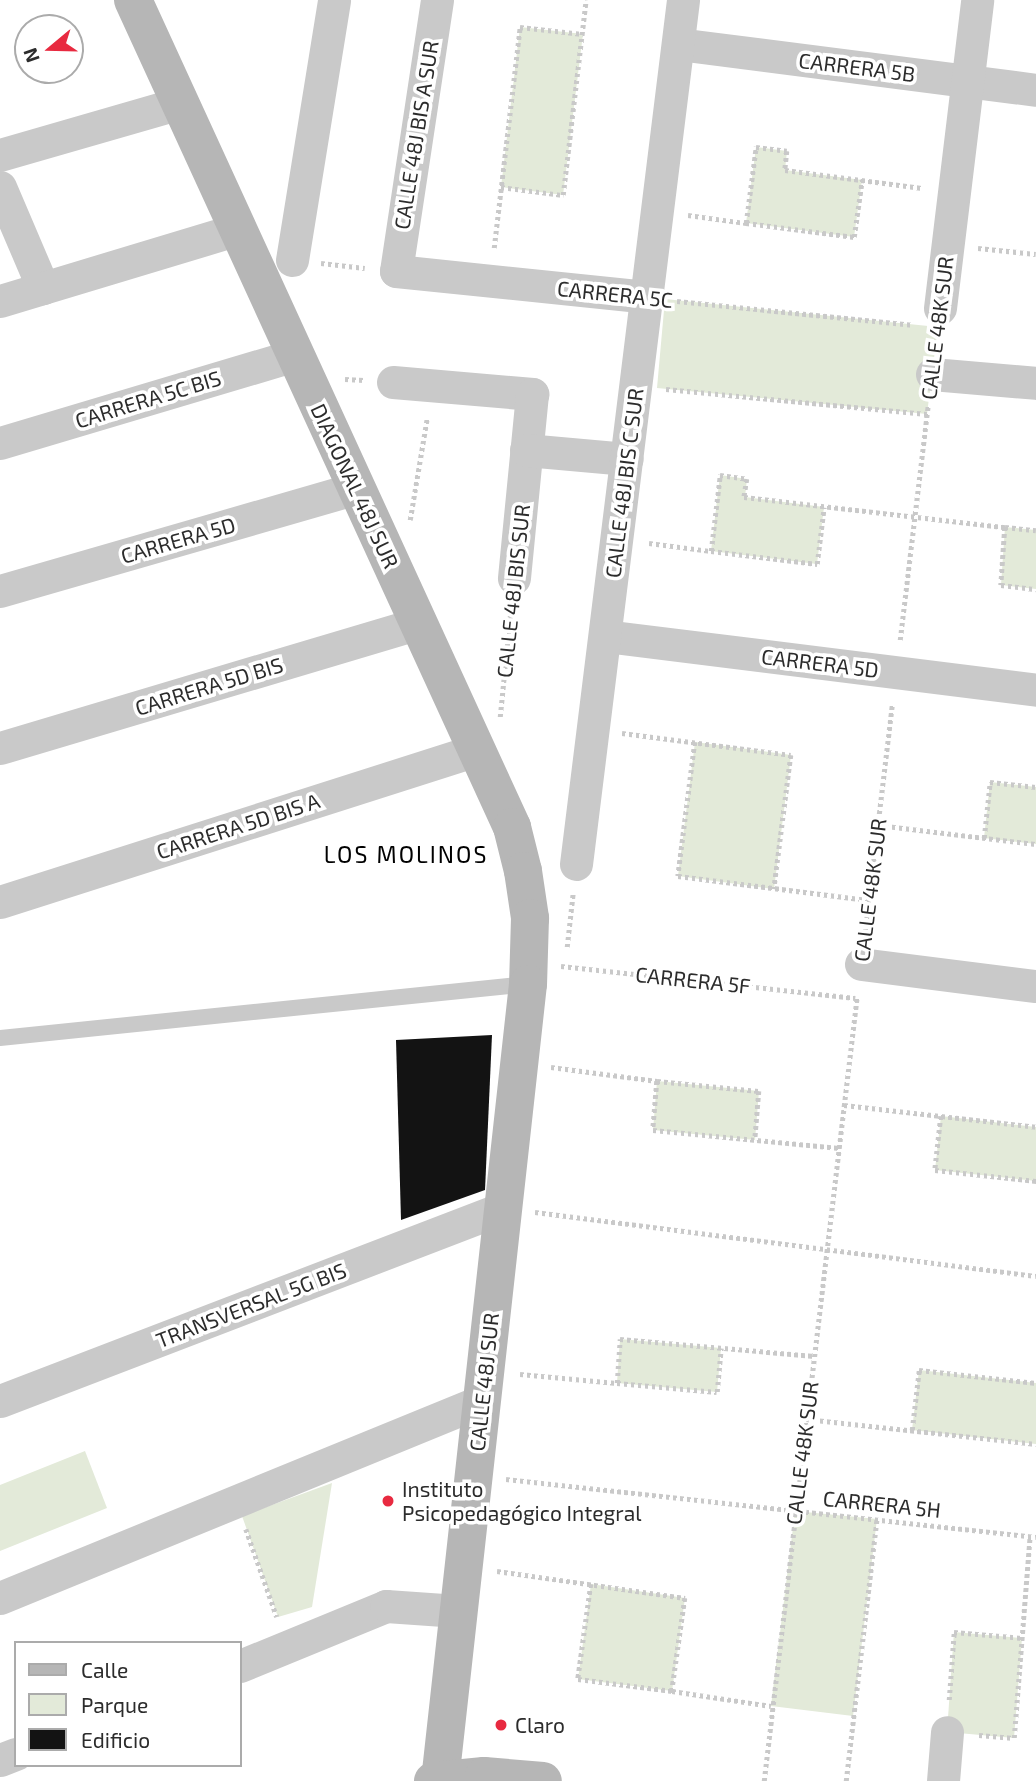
<!DOCTYPE html>
<meta charset="utf-8">
<style>
body{margin:0}
#map{position:relative;width:1036px;height:1781px;overflow:hidden;background:#fff;font-family:"Exo 2",sans-serif}
div>[style]{position:absolute}
.green>*{inset:0;background:#e3ead9}
.building>*{inset:0;background:#131313}
.path>*{height:4.5px;margin-top:-2.25px;transform-origin:0;background:repeating-linear-gradient(90deg,#c9c9c9 0 3.5px,transparent 0 7px)}
.lane>*{height:16px;margin:-8px;padding:0 8px;transform-origin:8px;border-radius:8px;background:#c9c9c9}
.street>*{height:33px;margin:-16.5px;padding:0 16.5px;transform-origin:16.5px;border-radius:16.5px;background:#c9c9c9}
.secondary>*{height:38px;margin:-19px;padding:0 19px;transform-origin:19px;border-radius:19px;background:#b6b6b6}
.dots>*{width:19px;height:19px;translate:-50% -50%;box-sizing:border-box;border:4px solid #fff;border-radius:50%}
span{translate:-50% -50%;white-space:nowrap;text-align:center;line-height:1.15;-webkit-text-stroke:7px #fff;paint-order:stroke}
.street-label{font-size:21px;color:#2c2c2c}
.poi-label{font-size:21px;color:#2c2c2c}
.left{translate:0 -50%;text-align:left}
.neighbourhood-label{font-size:23px;color:#000;letter-spacing:2px}
.legend{position:absolute;left:14px;top:1641px;width:228px;height:126px;box-sizing:border-box;background:#fff;border:2px solid #ababab;margin:0;padding:9px 12px;list-style:none;font-size:21px;color:#2c2c2c}
.legend li{display:flex;align-items:center;gap:14px;height:35px}
.legend b{width:35px;border:2px solid #ababab}
.north{position:absolute;left:14px;top:14px;width:70px;height:70px;box-sizing:border-box;background:#fff;border:2px solid #ababab;border-radius:50%;rotate:251deg;font-size:19px;font-weight:700;line-height:28px;text-align:center;color:#2c2c2c}
.north::after{content:'';display:block;margin:auto;width:24px;height:32px;background:#e82a40;clip-path:polygon(50% 0,100% 100%,50% 72%,0 100%)}
</style>
<div id="map">
<div class="green">
<i style="clip-path:polygon(520px 27px,583px 34px,563px 195px,501px 187px)"></i>
<i style="clip-path:polygon(756px 147px,787px 151px,785px 170px,862px 180px,854px 237px,746px 223px)"></i>
<i style="clip-path:polygon(665px 299px,938px 327px,927px 414px,657px 388px)"></i>
<i style="clip-path:polygon(720px 475px,747px 479px,745px 497px,824px 507px,817px 564px,711px 551px)"></i>
<i style="clip-path:polygon(1005px 527px,1036px 530px,1036px 589px,1001px 585px)"></i>
<i style="clip-path:polygon(695px 742px,791px 755px,774px 889px,678px 876px)"></i>
<i style="clip-path:polygon(990px 782px,1036px 787px,1036px 844px,984px 838px)"></i>
<i style="clip-path:polygon(657px 1081px,759px 1091px,755px 1140px,653px 1130px)"></i>
<i style="clip-path:polygon(941px 1116px,1036px 1127px,1036px 1181px,935px 1170px)"></i>
<i style="clip-path:polygon(620px 1339px,721px 1348px,717px 1392px,617px 1383px)"></i>
<i style="clip-path:polygon(919px 1370px,1036px 1383px,1036px 1444px,912px 1430px)"></i>
<i style="clip-path:polygon(85px 1451px,107px 1508px,0 1551px,0 1485px)"></i>
<i style="clip-path:polygon(332px 1483px,312px 1607px,278px 1617px,242px 1516px)"></i>
<i style="clip-path:polygon(795px 1511px,877px 1519px,853px 1716px,771px 1706px)"></i>
<i style="clip-path:polygon(591px 1584px,685px 1598px,672px 1691px,578px 1679px)"></i>
<i style="clip-path:polygon(954px 1632px,1022px 1638px,1014px 1738px,947px 1732px)"></i>
</div>
<div class="building">
<i style="clip-path:polygon(492px 1035px,485px 1190px,401px 1220px,396px 1040px)"></i>
</div>
<div class="path">
<i style="left:501px;top:187px;width:63px;rotate:7.4deg"></i>
<i style="left:563px;top:195px;width:196px;rotate:-83.3deg"></i>
<i style="left:688px;top:215px;width:59px;rotate:7.9deg"></i>
<i style="left:746px;top:223px;width:77px;rotate:-82.5deg"></i>
<i style="left:756px;top:147px;width:31px;rotate:7deg"></i>
<i style="left:787px;top:151px;width:19px;rotate:96deg"></i>
<i style="left:785px;top:170px;width:138px;rotate:7.5deg"></i>
<i style="left:746px;top:223px;width:109px;rotate:7.4deg"></i>
<i style="left:854px;top:237px;width:58px;rotate:-82deg"></i>
<i style="left:494px;top:248px;width:223px;rotate:-83.3deg"></i>
<i style="left:520px;top:27px;width:63px;rotate:6.3deg"></i>
<i style="left:978px;top:248px;width:58px;rotate:5.9deg"></i>
<i style="left:321px;top:263px;width:44px;rotate:6.5deg"></i>
<i style="left:677px;top:301px;width:236px;rotate:5.8deg"></i>
<i style="left:345px;top:379px;width:19px;rotate:3deg"></i>
<i style="left:666px;top:389px;width:262px;rotate:5.5deg"></i>
<i style="left:410px;top:520px;width:103px;rotate:-80.5deg"></i>
<i style="left:1005px;top:527px;width:31px;rotate:6deg"></i>
<i style="left:649px;top:543px;width:63px;rotate:7.4deg"></i>
<i style="left:711px;top:551px;width:77px;rotate:-83.2deg"></i>
<i style="left:720px;top:475px;width:27px;rotate:8deg"></i>
<i style="left:747px;top:479px;width:18px;rotate:99deg"></i>
<i style="left:744px;top:497px;width:263px;rotate:6.6deg"></i>
<i style="left:1005px;top:527px;width:58px;rotate:93.9deg"></i>
<i style="left:1001px;top:585px;width:35px;rotate:7deg"></i>
<i style="left:711px;top:551px;width:107px;rotate:7deg"></i>
<i style="left:817px;top:564px;width:57px;rotate:-83deg"></i>
<i style="left:900px;top:640px;width:236px;rotate:-83.2deg"></i>
<i style="left:500px;top:717px;width:111px;rotate:-84.3deg"></i>
<i style="left:622px;top:733px;width:170px;rotate:7.4deg"></i>
<i style="left:791px;top:755px;width:135px;rotate:97.2deg"></i>
<i style="left:695px;top:742px;width:135px;rotate:97.2deg"></i>
<i style="left:678px;top:876px;width:193px;rotate:7.2deg"></i>
<i style="left:878px;top:825px;width:159px;rotate:6.9deg"></i>
<i style="left:984px;top:838px;width:56px;rotate:-83.9deg"></i>
<i style="left:990px;top:782px;width:46px;rotate:6.2deg"></i>
<i style="left:865px;top:932px;width:229px;rotate:-83.2deg"></i>
<i style="left:567px;top:947px;width:54px;rotate:-83.7deg"></i>
<i style="left:561px;top:966px;width:296px;rotate:6.2deg"></i>
<i style="left:551px;top:1067px;width:107px;rotate:7.5deg"></i>
<i style="left:657px;top:1081px;width:49px;rotate:94.7deg"></i>
<i style="left:653px;top:1130px;width:187px;rotate:5.5deg"></i>
<i style="left:657px;top:1081px;width:102px;rotate:5.6deg"></i>
<i style="left:759px;top:1091px;width:49px;rotate:94.7deg"></i>
<i style="left:844px;top:1105px;width:193px;rotate:6.5deg"></i>
<i style="left:941px;top:1116px;width:54px;rotate:96.3deg"></i>
<i style="left:935px;top:1170px;width:102px;rotate:6.2deg"></i>
<i style="left:535px;top:1212px;width:505px;rotate:7.28deg"></i>
<i style="left:520px;top:1374px;width:97px;rotate:5.3deg"></i>
<i style="left:617px;top:1383px;width:44px;rotate:-86.1deg"></i>
<i style="left:620px;top:1339px;width:195px;rotate:5deg"></i>
<i style="left:617px;top:1383px;width:100px;rotate:5.1deg"></i>
<i style="left:717px;top:1392px;width:44px;rotate:-84.8deg"></i>
<i style="left:806px;top:1419px;width:231px;rotate:6.2deg"></i>
<i style="left:912px;top:1430px;width:60px;rotate:-83.3deg"></i>
<i style="left:919px;top:1370px;width:118px;rotate:6.3deg"></i>
<i style="left:506px;top:1479px;width:533px;rotate:6.25deg"></i>
<i style="left:246px;top:1529px;width:93px;rotate:70.6deg"></i>
<i style="left:497px;top:1571px;width:190px;rotate:8.2deg"></i>
<i style="left:685px;top:1598px;width:94px;rotate:98deg"></i>
<i style="left:672px;top:1691px;width:100px;rotate:8.6deg"></i>
<i style="left:591px;top:1584px;width:96px;rotate:97.8deg"></i>
<i style="left:578px;top:1679px;width:95px;rotate:7.3deg"></i>
<i style="left:949px;top:1700px;width:68px;rotate:-85.8deg"></i>
<i style="left:954px;top:1632px;width:68px;rotate:5deg"></i>
<i style="left:979px;top:1735px;width:35px;rotate:5deg"></i>
<i style="left:1014px;top:1738px;width:203px;rotate:-85.5deg"></i>
<i style="left:764px;top:1781px;width:790px;rotate:-83.24deg"></i>
<i style="left:846px;top:1781px;width:264px;rotate:-83.3deg"></i>
</div>
<div class="lane">
<i style="left:0;top:1038px;width:531px;rotate:-5.84deg"></i>
</div>
<div class="street">
<i style="left:437px;top:0;width:274px;rotate:98.6deg"></i>
<i style="left:396px;top:271px;width:252px;rotate:5.9deg"></i>
<i style="left:678px;top:44px;width:361px;rotate:7.3deg"></i>
<i style="left:0;top:155px;width:187px;rotate:-16.1deg"></i>
<i style="left:0;top:187px;width:110px;rotate:66.9deg"></i>
<i style="left:292px;top:260px;width:263px;rotate:-80.8deg"></i>
<i style="left:0;top:301px;width:249px;rotate:-16.8deg"></i>
<i style="left:940px;top:308px;width:310px;rotate:-83.1deg"></i>
<i style="left:932px;top:374px;width:104px;rotate:4.9deg"></i>
<i style="left:393px;top:382px;width:140px;rotate:4.9deg"></i>
<i style="left:532px;top:394px;width:185px;rotate:95.6deg"></i>
<i style="left:0;top:443px;width:308px;rotate:-16.6deg"></i>
<i style="left:526px;top:450px;width:101px;rotate:5.1deg"></i>
<i style="left:0;top:591px;width:371px;rotate:-16.1deg"></i>
<i style="left:605px;top:636px;width:434px;rotate:7.1deg"></i>
<i style="left:0;top:748px;width:436px;rotate:-16.6deg"></i>
<i style="left:576px;top:864px;width:871px;rotate:-82.94deg"></i>
<i style="left:0;top:902px;width:500px;rotate:-17.7deg"></i>
<i style="left:861px;top:964px;width:176px;rotate:7.2deg"></i>
<i style="left:0;top:1401px;width:539px;rotate:-20.99deg"></i>
<i style="left:0;top:1598px;width:520px;rotate:-22.27deg"></i>
<i style="left:240px;top:1666px;width:158px;rotate:-22.3deg"></i>
<i style="left:386px;top:1606px;width:72px;rotate:4deg"></i>
<i style="left:0;top:1760px;width:17px;rotate:-21deg"></i>
<i style="left:943px;top:1781px;width:49px;rotate:-85.3deg"></i>
</div>
<div class="secondary">
<i style="left:133px;top:0;width:910px;rotate:65.38deg"></i>
<i style="left:512px;top:827px;width:45px;rotate:76deg"></i>
<i style="left:523px;top:871px;width:48px;rotate:81.5deg"></i>
<i style="left:530px;top:918px;width:66px;rotate:91.7deg"></i>
<i style="left:528px;top:984px;width:802px;rotate:96.3deg"></i>
<i style="left:433px;top:1781px;width:51px;rotate:-5.6deg"></i>
<i style="left:484px;top:1776px;width:59px;rotate:4.8deg"></i>
</div>
<div class="dots">
<i style="left:388px;top:1501px;background:#e82a40"></i>
<i style="left:501px;top:1725px;background:#e82a40"></i>
</div>
<div class="street-label">
<span style="left:857px;top:67px;rotate:7deg">CARRERA 5B</span>
<span style="left:416px;top:135px;rotate:-81deg">CALLE 48J BIS A SUR</span>
<span style="left:615px;top:294px;rotate:6deg">CARRERA 5C</span>
<span style="left:937px;top:328px;rotate:-83deg">CALLE 48K SUR</span>
<span style="left:148px;top:399px;rotate:-17deg">CARRERA 5C BIS</span>
<span style="left:624px;top:483px;rotate:-83deg">CALLE 48J BIS C SUR</span>
<span style="left:355px;top:486px;rotate:65deg">DIAGONAL 48J SUR</span>
<span style="left:178px;top:540px;rotate:-16deg">CARRERA 5D</span>
<span style="left:513px;top:591px;rotate:-84deg">CALLE 48J BIS SUR</span>
<span style="left:820px;top:663px;rotate:7deg">CARRERA 5D</span>
<span style="left:209px;top:686px;rotate:-17deg">CARRERA 5D BIS</span>
<span style="left:238px;top:826px;rotate:-18deg">CARRERA 5D BIS A</span>
<span style="left:870px;top:890px;rotate:-83deg">CALLE 48K SUR</span>
<span style="left:693px;top:980px;rotate:6deg">CARRERA 5F</span>
<span style="left:251px;top:1305px;rotate:-21deg">TRANSVERSAL 5G BIS</span>
<span style="left:484px;top:1382px;rotate:-84deg">CALLE 48J SUR</span>
<span style="left:802px;top:1453px;rotate:-83deg">CALLE 48K SUR</span>
<span style="left:882px;top:1504px;rotate:6deg">CARRERA 5H</span>
</div>
<div class="poi-label">
<span class="left" style="left:402px;top:1501px">Instituto<br>Psicopedagógico Integral</span>
<span class="left" style="left:515px;top:1725px">Claro</span>
</div>
<div class="neighbourhood-label">
<span style="left:406px;top:854px">LOS MOLINOS</span>
</div>
<ul class="legend">
<li><b style="height:9px;background:#b6b6b6"></b>Calle</li>
<li><b style="height:19px;background:#e3ead9"></b>Parque</li>
<li><b style="height:19px;background:#131313"></b>Edificio</li>
</ul>
<div class="north">N</div>
</div>
